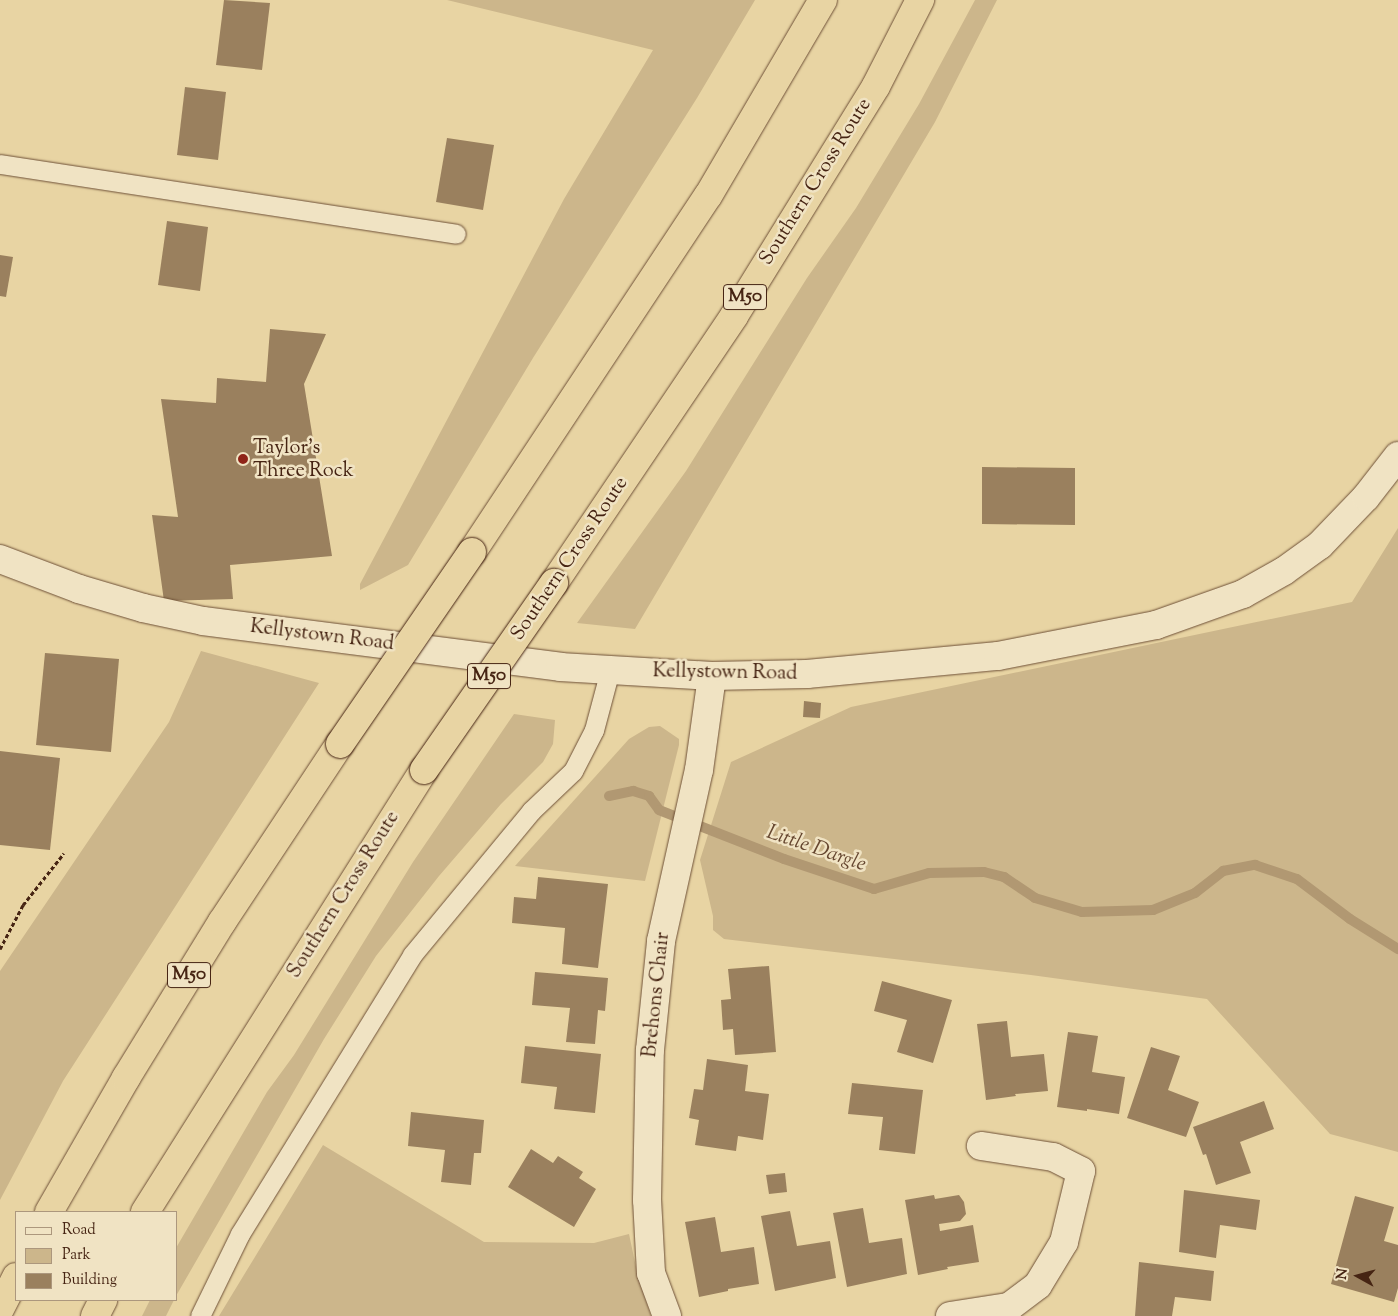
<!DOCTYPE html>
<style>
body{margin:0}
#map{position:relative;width:1398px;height:1316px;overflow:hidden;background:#e8d4a3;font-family:"Sorts Mill Goudy",serif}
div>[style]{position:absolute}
.green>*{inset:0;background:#ccb68b}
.stream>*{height:10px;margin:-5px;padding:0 5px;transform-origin:5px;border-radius:5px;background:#b19872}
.building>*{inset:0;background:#9a805e}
.path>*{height:3px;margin-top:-1.5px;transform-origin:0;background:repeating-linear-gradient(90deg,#462413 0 4px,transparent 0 6.5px)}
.roads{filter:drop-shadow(0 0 1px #6e5037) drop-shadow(0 0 1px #6e5037)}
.service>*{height:19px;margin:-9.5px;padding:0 9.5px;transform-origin:9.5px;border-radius:9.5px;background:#f0e3c3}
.minor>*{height:28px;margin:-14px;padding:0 14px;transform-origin:14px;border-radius:14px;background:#f0e3c3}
.motorway>*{height:28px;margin:-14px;padding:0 14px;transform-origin:14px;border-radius:14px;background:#e8d4a3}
.bridges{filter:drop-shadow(0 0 1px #462413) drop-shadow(0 0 1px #462413)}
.motorway-bridge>*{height:28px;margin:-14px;padding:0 14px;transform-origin:14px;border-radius:14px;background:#e8d4a3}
.dots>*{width:14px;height:14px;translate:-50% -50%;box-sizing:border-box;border:2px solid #f0e3c3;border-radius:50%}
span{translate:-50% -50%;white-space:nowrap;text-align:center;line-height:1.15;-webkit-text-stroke:5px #f0e3c3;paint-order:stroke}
.shield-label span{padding:1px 4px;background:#f0e3c3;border:1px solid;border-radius:4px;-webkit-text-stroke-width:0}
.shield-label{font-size:19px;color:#462413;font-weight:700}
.street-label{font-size:20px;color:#462413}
.poi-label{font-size:20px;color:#462413}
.left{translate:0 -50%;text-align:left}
.water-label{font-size:21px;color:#664730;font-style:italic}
.legend{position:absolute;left:15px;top:1211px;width:162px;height:90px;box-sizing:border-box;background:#f0e3c3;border:1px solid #ac977d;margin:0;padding:6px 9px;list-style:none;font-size:15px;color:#462413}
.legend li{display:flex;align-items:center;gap:10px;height:25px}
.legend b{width:25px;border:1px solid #ac977d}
.north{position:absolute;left:1333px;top:1251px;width:50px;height:50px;-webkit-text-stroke:4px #f0e3c3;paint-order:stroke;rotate:277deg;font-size:14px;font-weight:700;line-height:20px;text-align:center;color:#462413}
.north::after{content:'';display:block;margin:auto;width:18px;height:22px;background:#462413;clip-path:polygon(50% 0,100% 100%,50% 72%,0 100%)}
</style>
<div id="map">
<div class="green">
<i style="clip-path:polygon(447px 0,755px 0,697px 98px,533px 358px,408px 565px,360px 590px,360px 584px,564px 199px,653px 50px)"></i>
<i style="clip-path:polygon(975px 0,997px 0,935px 122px,635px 629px,577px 623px,686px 471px,807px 278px,856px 208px,919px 104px)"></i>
<i style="clip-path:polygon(1398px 528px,1398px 1152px,1330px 1134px,1207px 999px,1031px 975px,724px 939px,713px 930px,713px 916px,700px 860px,731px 762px,851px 707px,1352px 602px)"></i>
<i style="clip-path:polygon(201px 651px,319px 683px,63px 1081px,0 1200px,0 971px,169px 722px)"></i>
<i style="clip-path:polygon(514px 714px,555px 720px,553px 744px,543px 762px,501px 804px,439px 876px,376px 956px,324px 1039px,176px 1296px,176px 1248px,267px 1092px,294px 1055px,413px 862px)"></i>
<i style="clip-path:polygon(660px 726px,679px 739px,679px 745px,645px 881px,515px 866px,629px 739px,649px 727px)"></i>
<i style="clip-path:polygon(323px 1145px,484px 1242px,594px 1243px,629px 1234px,637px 1272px,651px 1316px,219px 1316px)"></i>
<i style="clip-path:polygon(150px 1300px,174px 1300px,166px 1316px,142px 1316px)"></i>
</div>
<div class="stream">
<i style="left:609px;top:796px;width:25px;rotate:-12deg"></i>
<i style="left:633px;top:791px;width:17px;rotate:17deg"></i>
<i style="left:649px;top:796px;width:17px;rotate:54deg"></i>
<i style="left:659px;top:810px;width:134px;rotate:21.4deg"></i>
<i style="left:784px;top:859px;width:95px;rotate:18.4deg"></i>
<i style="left:874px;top:889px;width:57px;rotate:-16.2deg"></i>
<i style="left:929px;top:873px;width:55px;rotate:-1deg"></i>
<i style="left:984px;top:872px;width:21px;rotate:14deg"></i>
<i style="left:1004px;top:877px;width:37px;rotate:34deg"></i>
<i style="left:1035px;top:898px;width:49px;rotate:16.6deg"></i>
<i style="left:1082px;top:912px;width:71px;rotate:-1.6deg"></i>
<i style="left:1153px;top:910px;width:45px;rotate:-22deg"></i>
<i style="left:1195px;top:893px;width:36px;rotate:-38deg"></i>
<i style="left:1223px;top:871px;width:33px;rotate:-11deg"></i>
<i style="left:1255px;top:865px;width:44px;rotate:18.4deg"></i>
<i style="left:1297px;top:879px;width:66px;rotate:37deg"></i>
<i style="left:1350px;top:919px;width:57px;rotate:32deg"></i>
</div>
<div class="building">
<i style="clip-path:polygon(224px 0,270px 3px,262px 70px,216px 65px)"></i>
<i style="clip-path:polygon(185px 87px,226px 92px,218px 160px,177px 155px)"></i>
<i style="clip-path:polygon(447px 138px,494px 145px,483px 210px,436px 202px)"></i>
<i style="clip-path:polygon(167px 221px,208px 227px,200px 291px,158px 285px)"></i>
<i style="clip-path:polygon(0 255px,13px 257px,6px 297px,0 296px)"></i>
<i style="clip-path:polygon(270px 329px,326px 334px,304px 384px,332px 556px,230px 565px,233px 599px,164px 601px,152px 515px,178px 517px,161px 399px,216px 403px,217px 378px,266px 382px)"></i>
<i style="clip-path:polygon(982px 467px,1075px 468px,1075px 525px,982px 524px)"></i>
<i style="clip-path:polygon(45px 653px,119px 659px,111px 752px,36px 745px)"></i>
<i style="clip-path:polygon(804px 701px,821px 703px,820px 718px,803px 717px)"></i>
<i style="clip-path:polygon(0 751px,60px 758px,50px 850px,0 845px)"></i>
<i style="clip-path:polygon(538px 877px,608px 884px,598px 968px,562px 964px,565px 928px,512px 923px,514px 897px,536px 899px)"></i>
<i style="clip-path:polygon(769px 966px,776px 1052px,735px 1055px,733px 1029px,723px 1030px,721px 1000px,731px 999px,728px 969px)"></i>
<i style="clip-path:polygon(535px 972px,608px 978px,605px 1011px,598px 1010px,595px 1044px,566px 1042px,570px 1008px,532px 1005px)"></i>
<i style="clip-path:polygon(882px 981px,952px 1000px,933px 1063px,897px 1052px,907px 1020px,874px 1011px)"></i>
<i style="clip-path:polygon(1007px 1021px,1011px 1057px,1044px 1054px,1048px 1091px,1015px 1094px,1016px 1096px,986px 1100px,977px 1024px)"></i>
<i style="clip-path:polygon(1068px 1032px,1098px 1036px,1092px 1072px,1125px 1077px,1119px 1114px,1087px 1109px,1087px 1111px,1057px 1107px)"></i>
<i style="clip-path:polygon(525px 1046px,601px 1054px,595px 1113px,554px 1109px,557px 1087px,521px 1083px)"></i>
<i style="clip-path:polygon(1151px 1047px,1180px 1056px,1168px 1090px,1199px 1102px,1186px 1137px,1127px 1118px)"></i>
<i style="clip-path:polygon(707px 1059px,748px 1065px,745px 1091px,769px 1094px,763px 1140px,738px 1136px,736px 1151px,695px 1145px,699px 1120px,689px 1118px,694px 1089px,703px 1090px)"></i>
<i style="clip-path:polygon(852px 1083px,923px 1090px,915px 1154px,879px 1150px,883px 1117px,848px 1114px)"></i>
<i style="clip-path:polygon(1264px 1101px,1274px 1129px,1240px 1142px,1251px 1173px,1216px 1185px,1206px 1154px,1203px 1155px,1193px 1127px)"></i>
<i style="clip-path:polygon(411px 1112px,484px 1120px,481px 1153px,474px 1153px,471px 1185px,441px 1182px,445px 1150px,408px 1146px)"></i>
<i style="clip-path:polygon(531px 1149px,553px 1163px,558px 1156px,583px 1172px,579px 1178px,596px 1189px,574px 1227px,508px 1187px)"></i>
<i style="clip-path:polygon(785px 1173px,787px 1192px,769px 1194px,766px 1175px)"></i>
<i style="clip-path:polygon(1184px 1190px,1260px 1200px,1256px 1230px,1220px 1225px,1216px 1258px,1179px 1252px)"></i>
<i style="clip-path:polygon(934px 1195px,935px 1199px,959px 1195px,964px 1202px,966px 1214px,960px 1221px,939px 1224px,940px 1231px,973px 1225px,979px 1262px,947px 1267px,948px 1269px,918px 1275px,905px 1200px)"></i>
<i style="clip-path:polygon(1355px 1196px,1394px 1207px,1384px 1241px,1398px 1245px,1398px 1288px,1394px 1302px,1331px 1284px)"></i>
<i style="clip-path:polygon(863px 1208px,869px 1243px,902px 1238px,907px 1274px,847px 1287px,833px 1213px)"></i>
<i style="clip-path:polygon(790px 1211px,797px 1246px,830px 1241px,836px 1278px,775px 1291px,761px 1216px)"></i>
<i style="clip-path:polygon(715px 1217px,721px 1252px,754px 1247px,759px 1284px,728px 1289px,728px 1291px,699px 1297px,685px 1222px)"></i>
<i style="clip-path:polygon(1139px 1262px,1214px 1271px,1211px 1301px,1175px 1297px,1172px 1316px,1135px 1316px)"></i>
</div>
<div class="path">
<i style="left:0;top:949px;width:50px;rotate:-62.4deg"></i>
<i style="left:23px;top:905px;width:66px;rotate:-51.7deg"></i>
</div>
<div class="roads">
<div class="service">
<i style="left:0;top:164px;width:461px;rotate:8.7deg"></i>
<i style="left:200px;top:1316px;width:91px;rotate:-64deg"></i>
<i style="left:240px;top:1234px;width:328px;rotate:-58.3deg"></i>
<i style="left:412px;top:955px;width:187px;rotate:-50.4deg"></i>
<i style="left:531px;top:811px;width:58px;rotate:-43.6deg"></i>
<i style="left:573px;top:771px;width:46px;rotate:-62.9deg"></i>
<i style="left:594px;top:730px;width:62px;rotate:-75.1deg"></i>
</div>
<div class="minor">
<i style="left:0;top:559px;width:85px;rotate:20.8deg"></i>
<i style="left:79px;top:589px;width:67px;rotate:16.5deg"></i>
<i style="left:143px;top:608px;width:61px;rotate:12.2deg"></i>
<i style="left:203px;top:621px;width:360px;rotate:7.3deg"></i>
<i style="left:560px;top:667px;width:152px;rotate:3.4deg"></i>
<i style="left:712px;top:676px;width:95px;rotate:-1.2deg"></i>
<i style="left:807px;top:674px;width:192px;rotate:-5.4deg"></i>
<i style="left:998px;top:656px;width:161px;rotate:-11.1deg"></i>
<i style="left:1156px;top:625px;width:92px;rotate:-19.6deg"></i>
<i style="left:1243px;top:594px;width:47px;rotate:-29.3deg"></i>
<i style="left:1284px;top:571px;width:44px;rotate:-35.8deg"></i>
<i style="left:1320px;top:545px;width:66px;rotate:-46.2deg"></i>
<i style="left:1366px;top:497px;width:52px;rotate:-52deg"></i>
<i style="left:667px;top:1316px;width:46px;rotate:-110.4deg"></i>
<i style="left:651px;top:1273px;width:73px;rotate:-93.1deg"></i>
<i style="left:647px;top:1200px;width:150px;rotate:-88.9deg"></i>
<i style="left:650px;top:1050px;width:110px;rotate:-84.2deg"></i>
<i style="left:661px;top:941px;width:175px;rotate:-77.5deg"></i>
<i style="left:699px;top:770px;width:95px;rotate:-82.1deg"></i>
<i style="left:950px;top:1316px;width:60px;rotate:-8.7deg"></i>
<i style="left:1009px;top:1307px;width:36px;rotate:-37deg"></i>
<i style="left:1038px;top:1285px;width:50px;rotate:-58.8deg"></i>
<i style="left:1064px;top:1242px;width:73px;rotate:-76.5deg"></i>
<i style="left:1081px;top:1171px;width:31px;rotate:-153deg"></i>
<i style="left:1053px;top:1157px;width:73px;rotate:-171.3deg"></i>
</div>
<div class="motorway">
<i style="left:472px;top:552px;width:427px;rotate:-56.5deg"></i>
<i style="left:708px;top:196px;width:227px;rotate:-59.6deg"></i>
<i style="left:554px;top:583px;width:322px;rotate:-56deg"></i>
<i style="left:734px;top:316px;width:270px;rotate:-58.3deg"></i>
<i style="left:876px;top:86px;width:97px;rotate:-62.9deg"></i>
<i style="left:49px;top:1212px;width:155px;rotate:-60.1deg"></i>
<i style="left:126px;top:1078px;width:183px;rotate:-58.4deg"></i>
<i style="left:222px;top:922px;width:214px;rotate:-56.5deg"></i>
<i style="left:145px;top:1212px;width:523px;rotate:-57.74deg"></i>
<i style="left:0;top:1309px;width:36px;rotate:-63deg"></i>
<i style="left:95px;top:1316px;width:18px;rotate:-63deg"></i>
</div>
</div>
<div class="bridges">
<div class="motorway-bridge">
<i style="left:340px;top:744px;width:233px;rotate:-55.5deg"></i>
<i style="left:424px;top:770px;width:228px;rotate:-55.2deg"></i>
</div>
</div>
<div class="dots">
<i style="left:243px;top:459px;background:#8f2418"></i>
</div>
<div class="shield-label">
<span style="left:745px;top:297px">M50</span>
<span style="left:489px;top:676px">M50</span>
<span style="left:189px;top:975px">M50</span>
</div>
<div class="street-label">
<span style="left:816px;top:182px;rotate:-58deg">Southern Cross Route</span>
<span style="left:570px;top:559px;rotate:-56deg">Southern Cross Route</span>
<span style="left:322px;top:636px;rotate:7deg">Kellystown Road</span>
<span style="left:725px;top:673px;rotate:1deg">Kellystown Road</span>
<span style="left:344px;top:895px;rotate:-58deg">Southern Cross Route</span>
<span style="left:657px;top:995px;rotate:-84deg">Brehons Chair</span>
</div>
<div class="poi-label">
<span class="left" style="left:253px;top:460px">Taylor's<br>Three Rock</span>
</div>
<div class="water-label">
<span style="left:816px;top:849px;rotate:19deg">Little Dargle</span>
</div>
<ul class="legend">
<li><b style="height:6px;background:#f0e3c3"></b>Road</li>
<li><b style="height:14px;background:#ccb68b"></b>Park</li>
<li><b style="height:14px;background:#9a805e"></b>Building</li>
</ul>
<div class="north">N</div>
</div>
